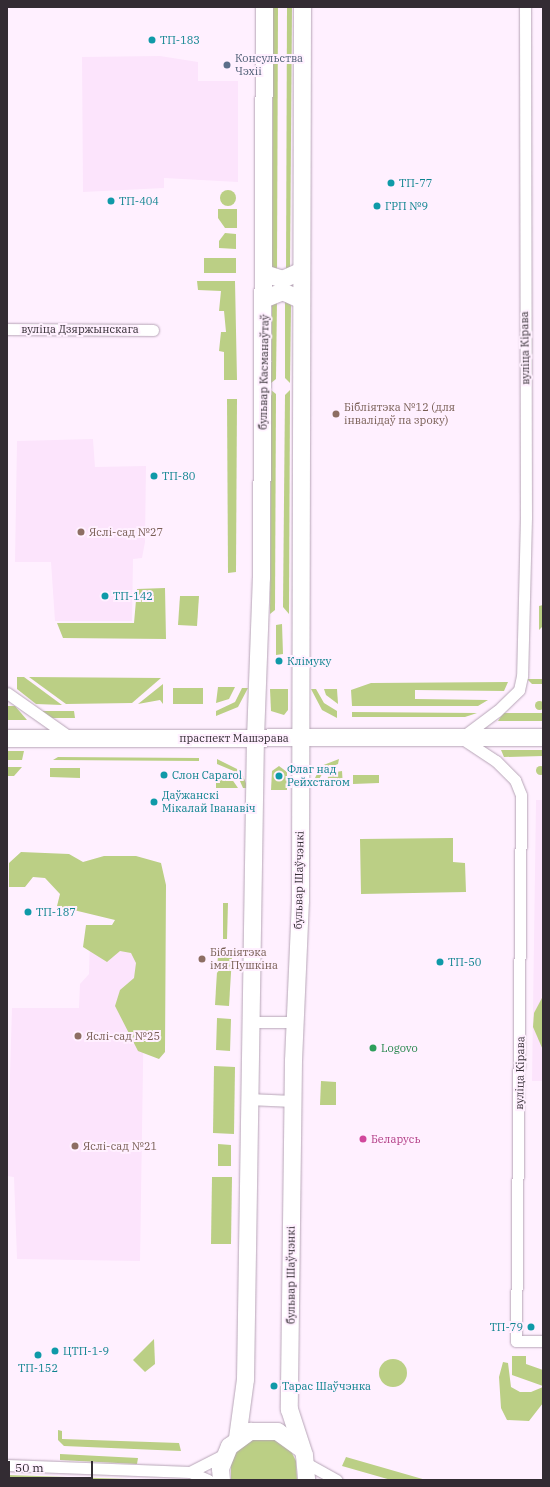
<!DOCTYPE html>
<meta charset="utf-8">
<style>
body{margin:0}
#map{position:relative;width:550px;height:1487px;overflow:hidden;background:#fff0ff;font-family:"IBM Plex Serif",serif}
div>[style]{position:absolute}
.built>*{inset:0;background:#fce4fc}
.green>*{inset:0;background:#bbcf85}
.round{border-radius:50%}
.roads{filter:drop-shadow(0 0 1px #b7a5b7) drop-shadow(0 0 1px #b7a5b7)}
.street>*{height:11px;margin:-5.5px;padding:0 5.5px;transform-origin:5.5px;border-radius:5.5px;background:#fff}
.primary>*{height:17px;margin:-8.5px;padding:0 8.5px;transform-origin:8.5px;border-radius:8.5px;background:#fff}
.dots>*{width:11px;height:11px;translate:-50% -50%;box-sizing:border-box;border:2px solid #fff0ff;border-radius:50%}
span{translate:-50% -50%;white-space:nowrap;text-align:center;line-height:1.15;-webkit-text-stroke:4px #fff0ff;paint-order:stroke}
.culture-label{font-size:11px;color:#0d838f}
.left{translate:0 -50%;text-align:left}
.right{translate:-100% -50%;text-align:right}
.service-label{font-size:11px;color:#4e5e75}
.street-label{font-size:11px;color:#332c33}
.education-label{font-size:11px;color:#785e54}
.leisure-label{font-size:11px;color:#27864d}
.hotel-label{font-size:11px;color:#b23c85}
.frame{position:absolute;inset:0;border:8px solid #332c33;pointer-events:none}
.scale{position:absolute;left:8px;top:1461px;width:85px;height:18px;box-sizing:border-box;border:2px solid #332c33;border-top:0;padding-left:5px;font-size:12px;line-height:14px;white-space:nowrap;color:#332c33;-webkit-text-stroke:3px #fff0ff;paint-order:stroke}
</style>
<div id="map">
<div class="built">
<i style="clip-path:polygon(160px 56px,198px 62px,198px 81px,238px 81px,238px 182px,164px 178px,164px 188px,83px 192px,82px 57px)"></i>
<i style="clip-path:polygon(93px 439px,95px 467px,146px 466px,145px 542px,142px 558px,133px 559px,132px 621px,55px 621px,51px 562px,15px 562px,17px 441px)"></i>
<i style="clip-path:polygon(536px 800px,543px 800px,543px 1081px,532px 1081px)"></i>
<i style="clip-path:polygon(90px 938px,145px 938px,140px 1261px,17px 1259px,14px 1177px,7px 1176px,12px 1008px,79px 1008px,80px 984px,89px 974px)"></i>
</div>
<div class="green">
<i style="clip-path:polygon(273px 7px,278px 7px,277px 275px,272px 269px)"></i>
<i style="clip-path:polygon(287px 7px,292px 7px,290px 270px,286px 274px)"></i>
<i class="round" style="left:220px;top:190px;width:16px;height:16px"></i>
<i style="clip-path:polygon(218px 209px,237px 209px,237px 228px,225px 228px,218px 218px)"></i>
<i style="clip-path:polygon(225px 233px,236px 234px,236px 249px,219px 248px,219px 241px)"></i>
<i style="clip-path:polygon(204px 258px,236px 258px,236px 273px,204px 273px)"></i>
<i style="clip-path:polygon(235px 281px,237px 380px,224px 380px,224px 352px,219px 351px,221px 332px,226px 332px,224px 311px,219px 311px,221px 291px,198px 290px,197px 281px)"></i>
<i style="clip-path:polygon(277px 299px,276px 379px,271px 383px,272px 303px)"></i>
<i style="clip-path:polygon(285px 299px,291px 305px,290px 383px,285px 378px)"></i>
<i style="clip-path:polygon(271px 390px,276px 394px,275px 610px,270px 614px)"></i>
<i style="clip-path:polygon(290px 390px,289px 614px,283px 607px,285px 395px)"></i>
<i style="clip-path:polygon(227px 399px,237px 399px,236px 572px,228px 573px)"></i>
<i style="clip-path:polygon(165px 588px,166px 639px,63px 638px,57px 623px,134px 623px,137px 589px)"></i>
<i style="clip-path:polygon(180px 596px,199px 596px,197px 626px,178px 625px)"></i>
<i style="clip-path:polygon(543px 605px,543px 626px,539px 630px,539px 606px)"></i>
<i style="clip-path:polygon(282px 624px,283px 654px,276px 655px,276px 625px)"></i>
<i style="clip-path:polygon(17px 677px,24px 677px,62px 705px,36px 704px,17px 689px)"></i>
<i style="clip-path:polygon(29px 677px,161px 678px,132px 703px,66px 704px)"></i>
<i style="clip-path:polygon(527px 679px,543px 679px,543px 684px,532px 684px)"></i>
<i style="clip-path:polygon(508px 682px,504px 691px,415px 690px,415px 699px,488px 700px,478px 706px,352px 706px,351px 690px,371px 683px)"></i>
<i style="clip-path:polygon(163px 684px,163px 704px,160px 700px,138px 704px)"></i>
<i style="clip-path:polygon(218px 687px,235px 687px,229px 699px,216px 703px)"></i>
<i style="clip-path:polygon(173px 688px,203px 688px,203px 704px,173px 704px)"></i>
<i style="clip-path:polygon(242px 688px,248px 688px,238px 707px,216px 716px,216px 711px,235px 702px)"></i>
<i style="clip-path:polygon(270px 689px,288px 689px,288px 710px,284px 715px,271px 711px)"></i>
<i style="clip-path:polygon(311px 689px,316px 689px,324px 703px,337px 711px,337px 718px,322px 710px)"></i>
<i style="clip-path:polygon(324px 689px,337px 689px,338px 704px,326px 695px)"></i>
<i class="round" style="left:534.5px;top:700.5px;width:9px;height:9px"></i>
<i style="clip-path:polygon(7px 706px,15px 706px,27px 720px,7px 720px)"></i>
<i style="clip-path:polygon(36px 711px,74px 711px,75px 718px,51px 718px)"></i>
<i style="clip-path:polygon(352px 712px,477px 713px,465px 717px,352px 717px)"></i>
<i style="clip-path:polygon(503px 713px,543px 713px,543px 721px,498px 721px)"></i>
<i style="clip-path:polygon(501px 750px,543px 750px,543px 756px,504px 757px)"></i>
<i style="clip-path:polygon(7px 751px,24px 751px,22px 760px,7px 760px)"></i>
<i style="clip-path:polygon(58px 757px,199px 758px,199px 761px,53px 760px)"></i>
<i style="clip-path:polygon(217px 759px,241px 771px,248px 788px,243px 788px,236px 772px,217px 764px)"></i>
<i style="clip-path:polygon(339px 759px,338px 764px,325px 769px,314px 788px,310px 788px,321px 766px)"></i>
<i class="round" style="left:535.5px;top:765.5px;width:9px;height:9px"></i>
<i style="clip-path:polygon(279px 766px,287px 772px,287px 790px,271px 790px,272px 771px)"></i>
<i style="clip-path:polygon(7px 767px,22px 767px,14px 776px,7px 776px)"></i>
<i style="clip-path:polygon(50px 768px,80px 768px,80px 778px,50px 777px)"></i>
<i style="clip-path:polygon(216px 771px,229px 775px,238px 788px,216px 788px)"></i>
<i style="clip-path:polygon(342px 771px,343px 786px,324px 786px,330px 773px)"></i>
<i style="clip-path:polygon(353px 775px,379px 775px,379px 783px,353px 784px)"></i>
<i style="clip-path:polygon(453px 838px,453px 862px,465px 863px,466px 892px,361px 894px,360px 839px)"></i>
<i style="clip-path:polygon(21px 852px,69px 854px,83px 862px,104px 856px,136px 856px,161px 863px,166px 885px,165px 1052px,159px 1059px,138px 1051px,115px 1006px,120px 990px,134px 978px,136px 963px,131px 953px,120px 951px,107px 962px,83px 947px,86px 925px,112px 925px,115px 920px,57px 906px,60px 894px,45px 878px,33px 877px,25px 887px,9px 887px,9px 863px)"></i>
<i style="clip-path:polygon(223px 903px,228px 903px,227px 939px,223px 939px)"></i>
<i style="clip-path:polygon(218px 955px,232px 956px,229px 1006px,215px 1005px)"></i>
<i style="clip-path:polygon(543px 996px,543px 1050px,533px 1027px,534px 1013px)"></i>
<i style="clip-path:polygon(217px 1018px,231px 1019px,230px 1051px,216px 1050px)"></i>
<i style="clip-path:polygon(214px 1066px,235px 1067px,234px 1134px,213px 1133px)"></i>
<i style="clip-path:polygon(321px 1081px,336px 1082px,336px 1105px,320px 1105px)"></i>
<i style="clip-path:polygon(218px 1144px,231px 1145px,231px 1166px,218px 1166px)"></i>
<i style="clip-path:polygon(212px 1177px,232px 1177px,231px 1244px,211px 1244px)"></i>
<i style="clip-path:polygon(154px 1339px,155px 1364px,145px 1372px,133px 1360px)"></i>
<i style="clip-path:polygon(512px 1356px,526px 1356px,526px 1364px,543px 1370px,543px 1386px,512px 1375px)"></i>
<i class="round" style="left:379px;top:1359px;width:28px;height:28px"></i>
<i style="clip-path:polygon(503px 1362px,508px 1363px,511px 1387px,520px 1392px,531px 1392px,543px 1387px,543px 1403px,529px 1421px,507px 1420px,501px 1408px,499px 1377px)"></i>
<i style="clip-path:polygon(58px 1430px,62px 1431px,62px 1439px,179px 1443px,181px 1451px,64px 1446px,58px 1440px)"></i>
<i style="clip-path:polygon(253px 1439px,274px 1439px,291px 1451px,296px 1461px,297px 1480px,231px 1480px,231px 1462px,236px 1452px)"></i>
<i style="clip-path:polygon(60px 1454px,138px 1458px,137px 1464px,60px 1460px)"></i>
<i style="clip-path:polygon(346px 1457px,426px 1480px,391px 1480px,342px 1466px)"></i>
<i style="clip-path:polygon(7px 1475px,159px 1480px,10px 1480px)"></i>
</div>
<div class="roads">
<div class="street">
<i style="left:525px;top:7px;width:510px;rotate:89.89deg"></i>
<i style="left:526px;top:517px;width:159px;rotate:91.4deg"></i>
<i style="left:522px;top:676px;width:14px;rotate:102deg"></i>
<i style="left:519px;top:690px;width:30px;rotate:136deg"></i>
<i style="left:497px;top:711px;width:45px;rotate:143.1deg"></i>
<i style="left:461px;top:738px;width:42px;rotate:33.3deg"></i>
<i style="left:496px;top:761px;width:27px;rotate:45deg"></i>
<i style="left:515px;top:780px;width:16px;rotate:68deg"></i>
<i style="left:521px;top:795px;width:546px;rotate:90.52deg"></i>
<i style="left:516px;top:1341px;width:27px"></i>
<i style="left:7px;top:329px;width:146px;rotate:0.4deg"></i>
<i style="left:7px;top:693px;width:78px;rotate:35.1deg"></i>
<i style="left:251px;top:1022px;width:43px"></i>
<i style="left:248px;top:1099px;width:45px;rotate:2.5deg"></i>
<i style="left:306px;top:1463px;width:35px;rotate:29deg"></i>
<i style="left:7px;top:1465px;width:183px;rotate:2.2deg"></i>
<i style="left:190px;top:1472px;width:20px;rotate:24deg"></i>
<i style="left:190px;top:1472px;width:38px;rotate:-27deg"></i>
</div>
<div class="primary">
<i style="left:302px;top:7px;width:893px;rotate:90.13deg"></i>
<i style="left:300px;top:900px;width:160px;rotate:92.5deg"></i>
<i style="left:293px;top:1060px;width:349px;rotate:90.7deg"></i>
<i style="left:289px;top:1409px;width:48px;rotate:71.9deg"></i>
<i style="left:304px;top:1455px;width:25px;rotate:85deg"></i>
<i style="left:264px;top:273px;width:19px;rotate:18deg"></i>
<i style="left:282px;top:279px;width:20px;rotate:-24deg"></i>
<i style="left:265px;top:298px;width:18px;rotate:-22deg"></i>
<i style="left:282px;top:291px;width:20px;rotate:24deg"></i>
<i style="left:7px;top:738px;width:536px;rotate:-0.11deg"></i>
<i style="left:237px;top:1438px;width:60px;rotate:-82.3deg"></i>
<i style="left:245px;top:1379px;width:641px;rotate:-89.11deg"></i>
<i style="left:255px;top:738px;width:160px;rotate:-87.9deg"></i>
<i style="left:261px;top:578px;width:571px;rotate:-89.7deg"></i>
<i style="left:221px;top:1480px;width:12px;rotate:-95deg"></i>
<i style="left:220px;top:1468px;width:24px;rotate:-68deg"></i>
<i style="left:229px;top:1446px;width:26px;rotate:-36deg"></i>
<i style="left:250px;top:1431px;width:27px"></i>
<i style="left:277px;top:1431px;width:27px;rotate:36deg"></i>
</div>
</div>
<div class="dots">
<i style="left:152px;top:40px;background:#0f9aa8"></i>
<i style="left:227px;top:65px;background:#5c6f8a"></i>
<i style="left:391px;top:183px;background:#0f9aa8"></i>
<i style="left:111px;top:201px;background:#0f9aa8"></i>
<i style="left:377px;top:206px;background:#0f9aa8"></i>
<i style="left:336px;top:414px;background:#8d6e63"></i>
<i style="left:154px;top:476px;background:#0f9aa8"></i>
<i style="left:81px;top:532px;background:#8d6e63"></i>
<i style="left:105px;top:596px;background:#0f9aa8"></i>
<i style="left:279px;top:661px;background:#0f9aa8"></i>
<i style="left:164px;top:775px;background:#0f9aa8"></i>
<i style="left:279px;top:776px;background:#0f9aa8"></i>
<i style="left:154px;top:802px;background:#0f9aa8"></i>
<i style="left:28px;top:912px;background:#0f9aa8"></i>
<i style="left:202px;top:959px;background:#8d6e63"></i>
<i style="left:440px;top:962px;background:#0f9aa8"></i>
<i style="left:78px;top:1036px;background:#8d6e63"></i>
<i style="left:373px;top:1048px;background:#2e9e5b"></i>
<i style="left:363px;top:1139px;background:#d1479c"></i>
<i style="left:75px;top:1146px;background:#8d6e63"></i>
<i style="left:531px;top:1327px;background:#0f9aa8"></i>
<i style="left:55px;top:1351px;background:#0f9aa8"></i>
<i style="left:38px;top:1355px;background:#0f9aa8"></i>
<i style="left:274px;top:1386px;background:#0f9aa8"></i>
</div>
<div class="culture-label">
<span class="left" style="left:160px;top:40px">ТП-183</span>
<span class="left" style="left:399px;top:183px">ТП-77</span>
<span class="left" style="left:119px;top:201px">ТП-404</span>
<span class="left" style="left:385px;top:206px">ГРП №9</span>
<span class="left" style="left:162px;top:476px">ТП-80</span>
<span class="left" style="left:113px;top:596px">ТП-142</span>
<span class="left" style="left:287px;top:661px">Клімуку</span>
<span class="left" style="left:287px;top:776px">Флаг над<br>Рейхстагом</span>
<span class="left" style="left:172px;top:775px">Слон Caparol</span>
<span class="left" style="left:162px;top:802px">Даўжанскі<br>Мікалай Іванавіч</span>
<span class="left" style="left:36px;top:912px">ТП-187</span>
<span class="left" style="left:448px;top:962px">ТП-50</span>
<span class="right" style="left:523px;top:1327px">ТП-79</span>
<span class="left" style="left:63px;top:1351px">ЦТП-1-9</span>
<span style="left:38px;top:1368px">ТП-152</span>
<span class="left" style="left:282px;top:1386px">Тарас Шаўчэнка</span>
</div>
<div class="service-label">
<span class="left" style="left:235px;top:65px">Консульства<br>Чэхіі</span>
</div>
<div class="street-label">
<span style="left:80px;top:329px">вуліца Дзяржынскага</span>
<span style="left:525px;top:348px;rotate:-91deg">вуліца Кірава</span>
<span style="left:264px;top:372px;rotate:-89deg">бульвар Касманаўтаў</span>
<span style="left:234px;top:738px">праспект Машэрава</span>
<span style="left:299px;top:880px;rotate:-89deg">бульвар Шаўчэнкі</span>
<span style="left:520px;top:1073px;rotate:-89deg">вуліца Кірава</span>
<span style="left:291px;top:1275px;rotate:-90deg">бульвар Шаўчэнкі</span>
</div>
<div class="education-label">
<span class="left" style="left:344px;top:414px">Бібліятэка №12 (для<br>інвалідаў па зроку)</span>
<span class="left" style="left:89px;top:532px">Яслі-сад №27</span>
<span class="left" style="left:210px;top:959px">Бібліятэка<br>імя Пушкіна</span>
<span class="left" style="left:86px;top:1036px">Яслі-сад №25</span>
<span class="left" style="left:83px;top:1146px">Яслі-сад №21</span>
</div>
<div class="leisure-label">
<span class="left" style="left:381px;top:1048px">Logovo</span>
</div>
<div class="hotel-label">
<span class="left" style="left:371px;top:1139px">Беларусь</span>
</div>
<div class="frame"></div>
<div class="scale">50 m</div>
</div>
